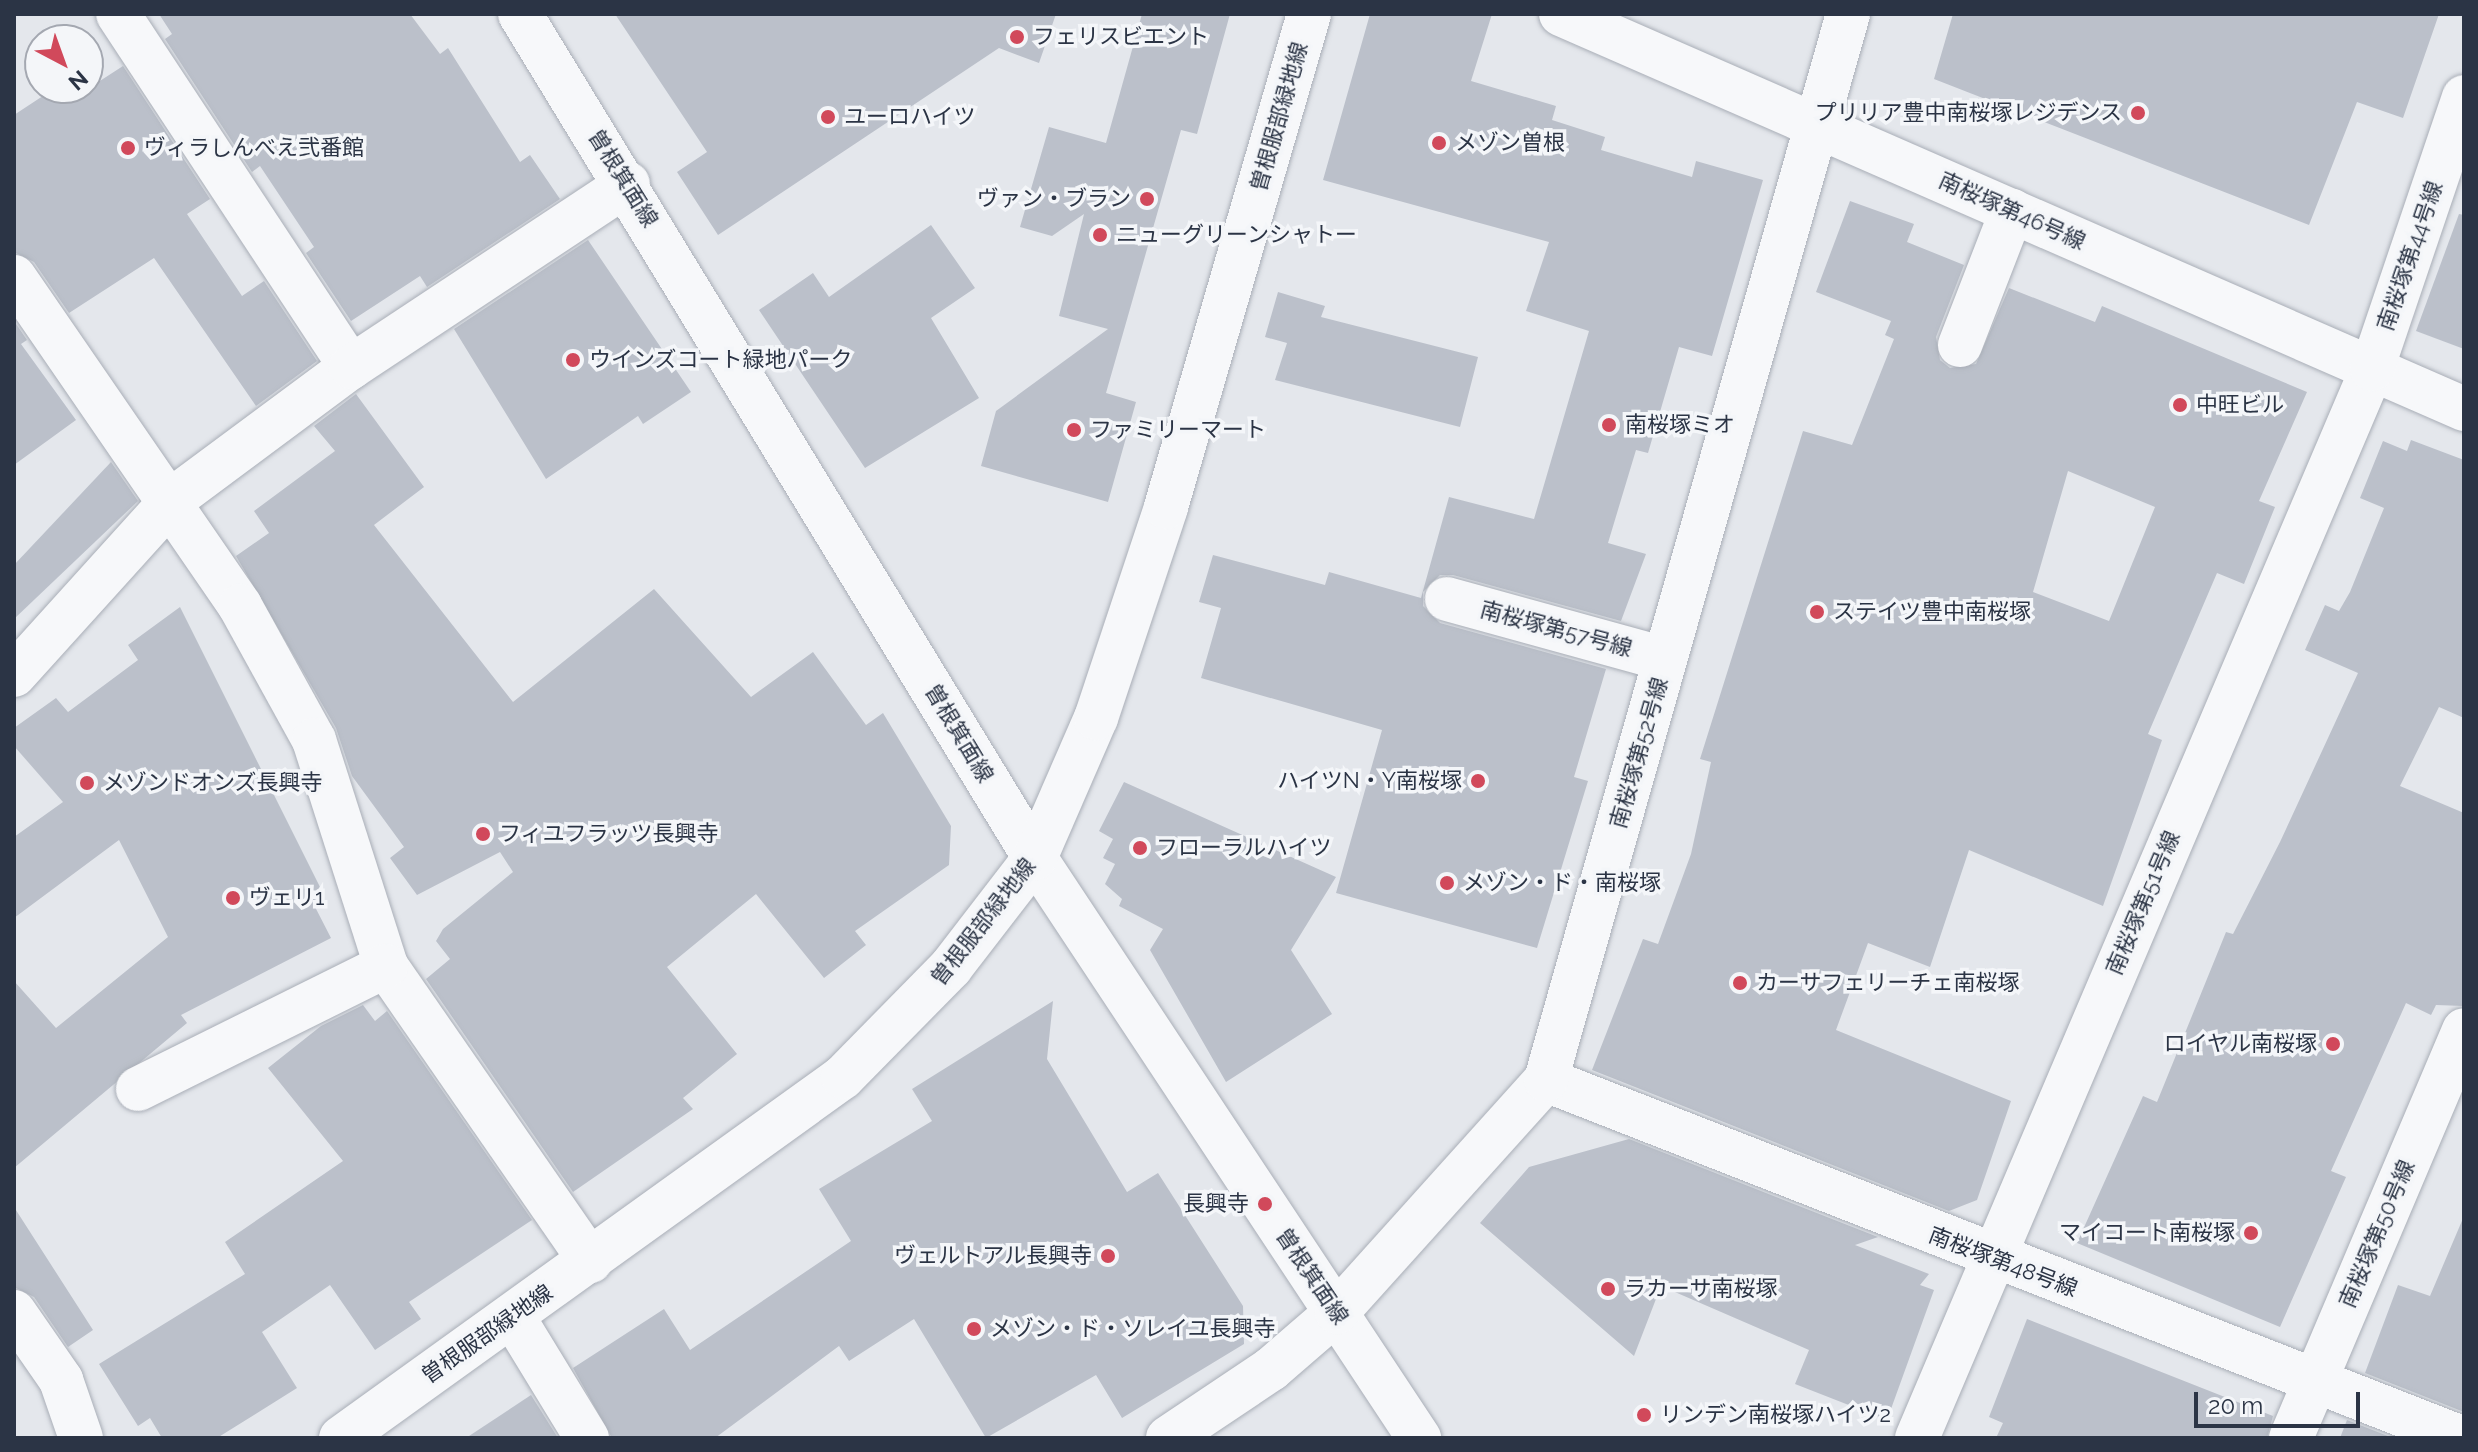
<!DOCTYPE html>
<meta charset="utf-8">
<style>
body{margin:0}
#map{position:relative;width:2478px;height:1452px;overflow:hidden;background:#e4e7ec;font-family:Raleway,"Noto Sans JP",sans-serif}
div>[style]{position:absolute}
.building>*{inset:0;background:#bbc0ca}
.roads{filter:drop-shadow(0 0 2px #a9aeb7) drop-shadow(0 0 2px #a9aeb7)}
.minor>*{height:44px;margin:-22px;padding:0 22px;transform-origin:22px;border-radius:22px;background:#f7f8fa}
.dots>*{width:22px;height:22px;translate:-50% -50%;box-sizing:border-box;border:4px solid #f4f6f9;border-radius:50%}
span{translate:-50% -50%;white-space:nowrap;text-align:center;line-height:1.15;-webkit-text-stroke:7px #f4f6f9;paint-order:stroke}
.poi-label{font-size:22px;color:#2b3445}
.left{translate:0 -50%;text-align:left}
.right{translate:-100% -50%;text-align:right}
.street-label{font-size:22px;color:#2b3445}
.frame{position:absolute;inset:0;border:16px solid #2b3445;pointer-events:none}
.north{position:absolute;left:24px;top:24px;width:80px;height:80px;box-sizing:border-box;background:#f4f6f9;border:2px solid #a4a8b1;border-radius:50%;rotate:139deg;font-size:22px;font-weight:700;line-height:32px;text-align:center;color:#2b3445}
.north::after{content:'';display:block;margin:auto;width:28px;height:36px;background:#d1495b;clip-path:polygon(50% 0,100% 100%,50% 72%,0 100%)}
.scale{position:absolute;left:2194px;top:1392px;width:166px;height:36px;box-sizing:border-box;border:4px solid #2b3445;border-top:0;padding-left:10px;font-size:24px;line-height:28px;white-space:nowrap;color:#2b3445;-webkit-text-stroke:6px #f4f6f9;paint-order:stroke}
</style>
<div id="map">
<div class="building">
<i style="clip-path:polygon(159px 14px,410px 14px,440px 54px,448px 48px,520px 162px,530px 155px,560px 199px,427px 287px,420px 276px,351px 321px,306px 253px,314px 247px,260px 166px,252px 172px,165px 39px,172px 34px)"></i>
<i style="clip-path:polygon(615px 14px,1056px 14px,1039px 63px,999px 48px,718px 235px,677px 172px,707px 152px)"></i>
<i style="clip-path:polygon(1142px 14px,1230px 14px,1197px 134px,1181px 130px,1106px 393px,1136px 402px,1108px 502px,981px 466px,996px 411px,1108px 329px,1059px 316px,1084px 214px,1052px 236px,1020px 227px,1049px 127px,1106px 143px)"></i>
<i style="clip-path:polygon(1370px 14px,1492px 14px,1471px 81px,1556px 106px,1552px 120px,1605px 137px,1601px 150px,1692px 177px,1696px 161px,1763px 180px,1712px 356px,1679px 347px,1648px 453px,1636px 450px,1608px 543px,1646px 554px,1621px 621px,1453px 575px,1440px 575px,1423px 592px,1423px 606px,1440px 623px,1606px 669px,1574px 777px,1588px 781px,1537px 948px,1336px 893px,1382px 730px,1201px 678px,1221px 608px,1199px 602px,1213px 555px,1325px 585px,1329px 572px,1421px 598px,1449px 497px,1534px 519px,1589px 331px,1526px 311px,1549px 242px,1323px 180px)"></i>
<i style="clip-path:polygon(1953px 14px,2439px 14px,2403px 118px,2357px 102px,2309px 225px,1934px 79px)"></i>
<i style="clip-path:polygon(123px 66px,210px 199px,187px 214px,242px 296px,264px 281px,317px 361px,256px 406px,154px 258px,69px 313px,34px 262px,14px 252px,14px 115px,55px 88px,89px 88px)"></i>
<i style="clip-path:polygon(evenodd,1850px 201px,1914px 224px,1907px 242px,1964px 265px,1936px 337px,1940px 360px,1950px 368px,1976px 364px,2009px 288px,2095px 322px,2102px 306px,2307px 392px,2259px 501px,2275px 507px,2244px 584px,2217px 573px,2148px 734px,2162px 740px,2103px 906px,1969px 850px,1930px 967px,1868px 943px,1836px 1030px,2011px 1101px,1977px 1200px,1949px 1211px,1592px 1070px,1643px 939px,1658px 944px,1691px 854px,1711px 762px,1700px 759px,1803px 431px,1852px 445px,1894px 339px,1885px 335px,1891px 321px,1816px 292px,1850px 201px,2068px 471px,2155px 507px,2109px 621px,2033px 592px,2068px 471px)"></i>
<i style="clip-path:polygon(2459px 214px,2464px 215px,2464px 349px,2416px 331px)"></i>
<i style="clip-path:polygon(931px 225px,975px 288px,931px 318px,979px 398px,865px 468px,759px 310px,813px 273px,829px 297px)"></i>
<i style="clip-path:polygon(588px 240px,691px 392px,643px 424px,638px 416px,546px 479px,454px 329px)"></i>
<i style="clip-path:polygon(1278px 292px,1325px 306px,1321px 317px,1478px 357px,1460px 427px,1275px 380px,1287px 343px,1265px 337px)"></i>
<i style="clip-path:polygon(14px 321px,27px 340px,21px 344px,76px 420px,14px 465px)"></i>
<i style="clip-path:polygon(356px 394px,424px 487px,374px 525px,513px 702px,654px 589px,751px 697px,813px 652px,866px 725px,883px 713px,951px 826px,949px 865px,855px 931px,866px 945px,824px 978px,756px 894px,667px 967px,737px 1054px,683px 1098px,693px 1109px,573px 1192px,426px 979px,450px 959px,436px 941px,443px 929px,513px 872px,500px 852px,417px 895px,390px 858px,404px 847px,352px 776px,336px 728px,236px 556px,269px 533px,254px 511px,335px 451px,314px 426px)"></i>
<i style="clip-path:polygon(2411px 440px,2464px 460px,2464px 718px,2439px 707px,2400px 786px,2464px 813px,2464px 1006px,2436px 1005px,2431px 1015px,2406px 1003px,2331px 1171px,2346px 1177px,2280px 1327px,2077px 1243px,2143px 1096px,2157px 1102px,2226px 932px,2233px 934px,2280px 842px,2358px 673px,2305px 650px,2325px 605px,2339px 611px,2350px 592px,2384px 508px,2360px 498px,2383px 441px,2407px 451px)"></i>
<i style="clip-path:polygon(111px 462px,138px 501px,14px 619px,14px 565px)"></i>
<i style="clip-path:polygon(180px 607px,324px 895px,312px 901px,331px 938px,181px 1015px,187px 1023px,14px 1168px,14px 981px,56px 1028px,168px 937px,119px 840px,14px 918px,14px 837px,63px 802px,14px 746px,14px 728px,56px 698px,68px 712px,138px 660px,128px 645px)"></i>
<i style="clip-path:polygon(1124px 782px,1336px 877px,1291px 950px,1332px 1014px,1226px 1082px,1150px 950px,1163px 929px,1119px 906px,1122px 899px,1105px 884px,1115px 864px,1103px 858px,1113px 839px,1099px 831px)"></i>
<i style="clip-path:polygon(1053px 1001px,1047px 1059px,1127px 1192px,1158px 1173px,1243px 1306px,1244px 1344px,1122px 1418px,1096px 1375px,986px 1438px,914px 1319px,849px 1361px,839px 1346px,715px 1438px,612px 1438px,573px 1368px,664px 1309px,690px 1350px,851px 1241px,819px 1189px,932px 1121px,912px 1089px)"></i>
<i style="clip-path:polygon(363px 1005px,375px 1021px,387px 1011px,532px 1220px,409px 1302px,421px 1319px,375px 1350px,330px 1285px,262px 1332px,297px 1388px,217px 1438px,162px 1438px,150px 1418px,138px 1426px,99px 1364px,245px 1274px,225px 1242px,343px 1161px,268px 1068px,321px 1026px)"></i>
<i style="clip-path:polygon(1629px 1139px,1878px 1237px,1855px 1245px,1929px 1274px,1920px 1285px,1934px 1290px,1887px 1420px,1795px 1384px,1809px 1350px,1661px 1286px,1634px 1356px,1480px 1223px,1529px 1167px)"></i>
<i style="clip-path:polygon(14px 1207px,93px 1330px,68px 1347px,34px 1297px,14px 1287px)"></i>
<i style="clip-path:polygon(2464px 1216px,2464px 1412px,2365px 1373px,2398px 1285px,2430px 1296px)"></i>
<i style="clip-path:polygon(2027px 1319px,2273px 1416px,2267px 1438px,1996px 1438px,2003px 1423px,1989px 1417px)"></i>
<i style="clip-path:polygon(531px 1395px,558px 1438px,466px 1438px)"></i>
<i style="clip-path:polygon(2347px 1420px,2393px 1438px,2340px 1438px)"></i>
</div>
<div class="roads">
<div class="minor">
<i style="left:118px;top:14px;width:423px;rotate:56.6deg"></i>
<i style="left:520px;top:14px;width:989px;rotate:58.61deg"></i>
<i style="left:1035px;top:858px;width:696px;rotate:56.49deg"></i>
<i style="left:1561px;top:14px;width:986px;rotate:23.63deg"></i>
<i style="left:14px;top:277px;width:399px;rotate:55.5deg"></i>
<i style="left:240px;top:606px;width:153px;rotate:61.1deg"></i>
<i style="left:314px;top:740px;width:237px;rotate:72.3deg"></i>
<i style="left:386px;top:966px;width:359px;rotate:55.3deg"></i>
<i style="left:1960px;top:345px;width:144px;rotate:-68.8deg"></i>
<i style="left:1447px;top:599px;width:226px;rotate:15.4deg"></i>
<i style="left:14px;top:675px;width:237px;rotate:-47.9deg"></i>
<i style="left:173px;top:499px;width:222px;rotate:-36.6deg"></i>
<i style="left:351px;top:367px;width:332px;rotate:-33.5deg"></i>
<i style="left:1546px;top:1080px;width:983px;rotate:21.35deg"></i>
<i style="left:138px;top:1089px;width:277px;rotate:-26.4deg"></i>
<i style="left:14px;top:1312px;width:83px;rotate:55.3deg"></i>
<i style="left:61px;top:1380px;width:61px;rotate:71deg"></i>
<i style="left:513px;top:1317px;width:142px;rotate:58.6deg"></i>
<i style="left:341px;top:1438px;width:618px;rotate:-35.72deg"></i>
<i style="left:843px;top:1077px;width:154px;rotate:-45.5deg"></i>
<i style="left:951px;top:967px;width:138px;rotate:-52.4deg"></i>
<i style="left:1035px;top:858px;width:153px;rotate:-66.5deg"></i>
<i style="left:1096px;top:718px;width:222px;rotate:-71.6deg"></i>
<i style="left:1166px;top:507px;width:513px;rotate:-73.82deg"></i>
<i style="left:1168px;top:1438px;width:124px;rotate:-33.8deg"></i>
<i style="left:1271px;top:1369px;width:87px;rotate:-40.8deg"></i>
<i style="left:1337px;top:1312px;width:312px;rotate:-48deg"></i>
<i style="left:1546px;top:1080px;width:1108px;rotate:-74.18deg"></i>
<i style="left:1917px;top:1438px;width:1162px;rotate:-66.94deg"></i>
<i style="left:2372px;top:369px;width:287px;rotate:-71.3deg"></i>
<i style="left:2291px;top:1438px;width:443px;rotate:-67deg"></i>
</div>
</div>
<div class="dots">
<i style="left:1017px;top:37px;background:#d1495b"></i>
<i style="left:2138px;top:113px;background:#d1495b"></i>
<i style="left:828px;top:117px;background:#d1495b"></i>
<i style="left:1439px;top:143px;background:#d1495b"></i>
<i style="left:128px;top:148px;background:#d1495b"></i>
<i style="left:1147px;top:199px;background:#d1495b"></i>
<i style="left:1100px;top:235px;background:#d1495b"></i>
<i style="left:573px;top:360px;background:#d1495b"></i>
<i style="left:2180px;top:405px;background:#d1495b"></i>
<i style="left:1609px;top:425px;background:#d1495b"></i>
<i style="left:1074px;top:430px;background:#d1495b"></i>
<i style="left:1817px;top:612px;background:#d1495b"></i>
<i style="left:1478px;top:781px;background:#d1495b"></i>
<i style="left:87px;top:783px;background:#d1495b"></i>
<i style="left:483px;top:834px;background:#d1495b"></i>
<i style="left:1140px;top:848px;background:#d1495b"></i>
<i style="left:1447px;top:883px;background:#d1495b"></i>
<i style="left:233px;top:898px;background:#d1495b"></i>
<i style="left:1740px;top:983px;background:#d1495b"></i>
<i style="left:2333px;top:1044px;background:#d1495b"></i>
<i style="left:1265px;top:1204px;background:#d1495b"></i>
<i style="left:2251px;top:1233px;background:#d1495b"></i>
<i style="left:1108px;top:1256px;background:#d1495b"></i>
<i style="left:1608px;top:1289px;background:#d1495b"></i>
<i style="left:974px;top:1329px;background:#d1495b"></i>
<i style="left:1644px;top:1415px;background:#d1495b"></i>
</div>
<div class="poi-label">
<span class="left" style="left:1033px;top:37px">フェリスビエント</span>
<span class="right" style="left:2122px;top:113px">プリリア豊中南桜塚レジデンス</span>
<span class="left" style="left:844px;top:117px">ユーロハイツ</span>
<span class="left" style="left:1455px;top:143px">メゾン曽根</span>
<span class="left" style="left:144px;top:148px">ヴィラしんべえ弐番館</span>
<span class="right" style="left:1131px;top:199px">ヴァン・ブラン</span>
<span class="left" style="left:1116px;top:235px">ニューグリーンシャトー</span>
<span class="left" style="left:589px;top:360px">ウインズコート緑地パーク</span>
<span class="left" style="left:2196px;top:405px">中旺ビル</span>
<span class="left" style="left:1625px;top:425px">南桜塚ミオ</span>
<span class="left" style="left:1090px;top:430px">ファミリーマート</span>
<span class="left" style="left:1833px;top:612px">ステイツ豊中南桜塚</span>
<span class="right" style="left:1462px;top:781px">ハイツN・Y南桜塚</span>
<span class="left" style="left:103px;top:783px">メゾンドオンズ長興寺</span>
<span class="left" style="left:499px;top:834px">フィユフラッツ長興寺</span>
<span class="left" style="left:1156px;top:848px">フローラルハイツ</span>
<span class="left" style="left:1463px;top:883px">メゾン・ド・南桜塚</span>
<span class="left" style="left:249px;top:898px">ヴェリ1</span>
<span class="left" style="left:1756px;top:983px">カーサフェリーチェ南桜塚</span>
<span class="right" style="left:2317px;top:1044px">ロイヤル南桜塚</span>
<span class="right" style="left:1249px;top:1204px">長興寺</span>
<span class="right" style="left:2235px;top:1233px">マイコート南桜塚</span>
<span class="right" style="left:1092px;top:1256px">ヴェルトアル長興寺</span>
<span class="left" style="left:1624px;top:1289px">ラカーサ南桜塚</span>
<span class="left" style="left:990px;top:1329px">メゾン・ド・ソレイユ長興寺</span>
<span class="left" style="left:1660px;top:1415px">リンデン南桜塚ハイツ2</span>
</div>
<div class="street-label">
<span style="left:1279px;top:117px;rotate:-74deg">曽根服部緑地線</span>
<span style="left:623px;top:178px;rotate:58deg">曽根箕面線</span>
<span style="left:2012px;top:211px;rotate:24deg">南桜塚第46号線</span>
<span style="left:2410px;top:256px;rotate:-71deg">南桜塚第44号線</span>
<span style="left:1556px;top:629px;rotate:15deg">南桜塚第57号線</span>
<span style="left:959px;top:733px;rotate:59deg">曽根箕面線</span>
<span style="left:1639px;top:753px;rotate:-74deg">南桜塚第52号線</span>
<span style="left:2143px;top:903px;rotate:-67deg">南桜塚第51号線</span>
<span style="left:983px;top:922px;rotate:-52deg">曽根服部緑地線</span>
<span style="left:2377px;top:1234px;rotate:-67deg">南桜塚第50号線</span>
<span style="left:2003px;top:1262px;rotate:21deg">南桜塚第48号線</span>
<span style="left:1312px;top:1276px;rotate:56deg">曽根箕面線</span>
<span style="left:487px;top:1334px;rotate:-35deg">曽根服部緑地線</span>
</div>
<div class="frame"></div>
<div class="north">N</div>
<div class="scale">20 m</div>
</div>
